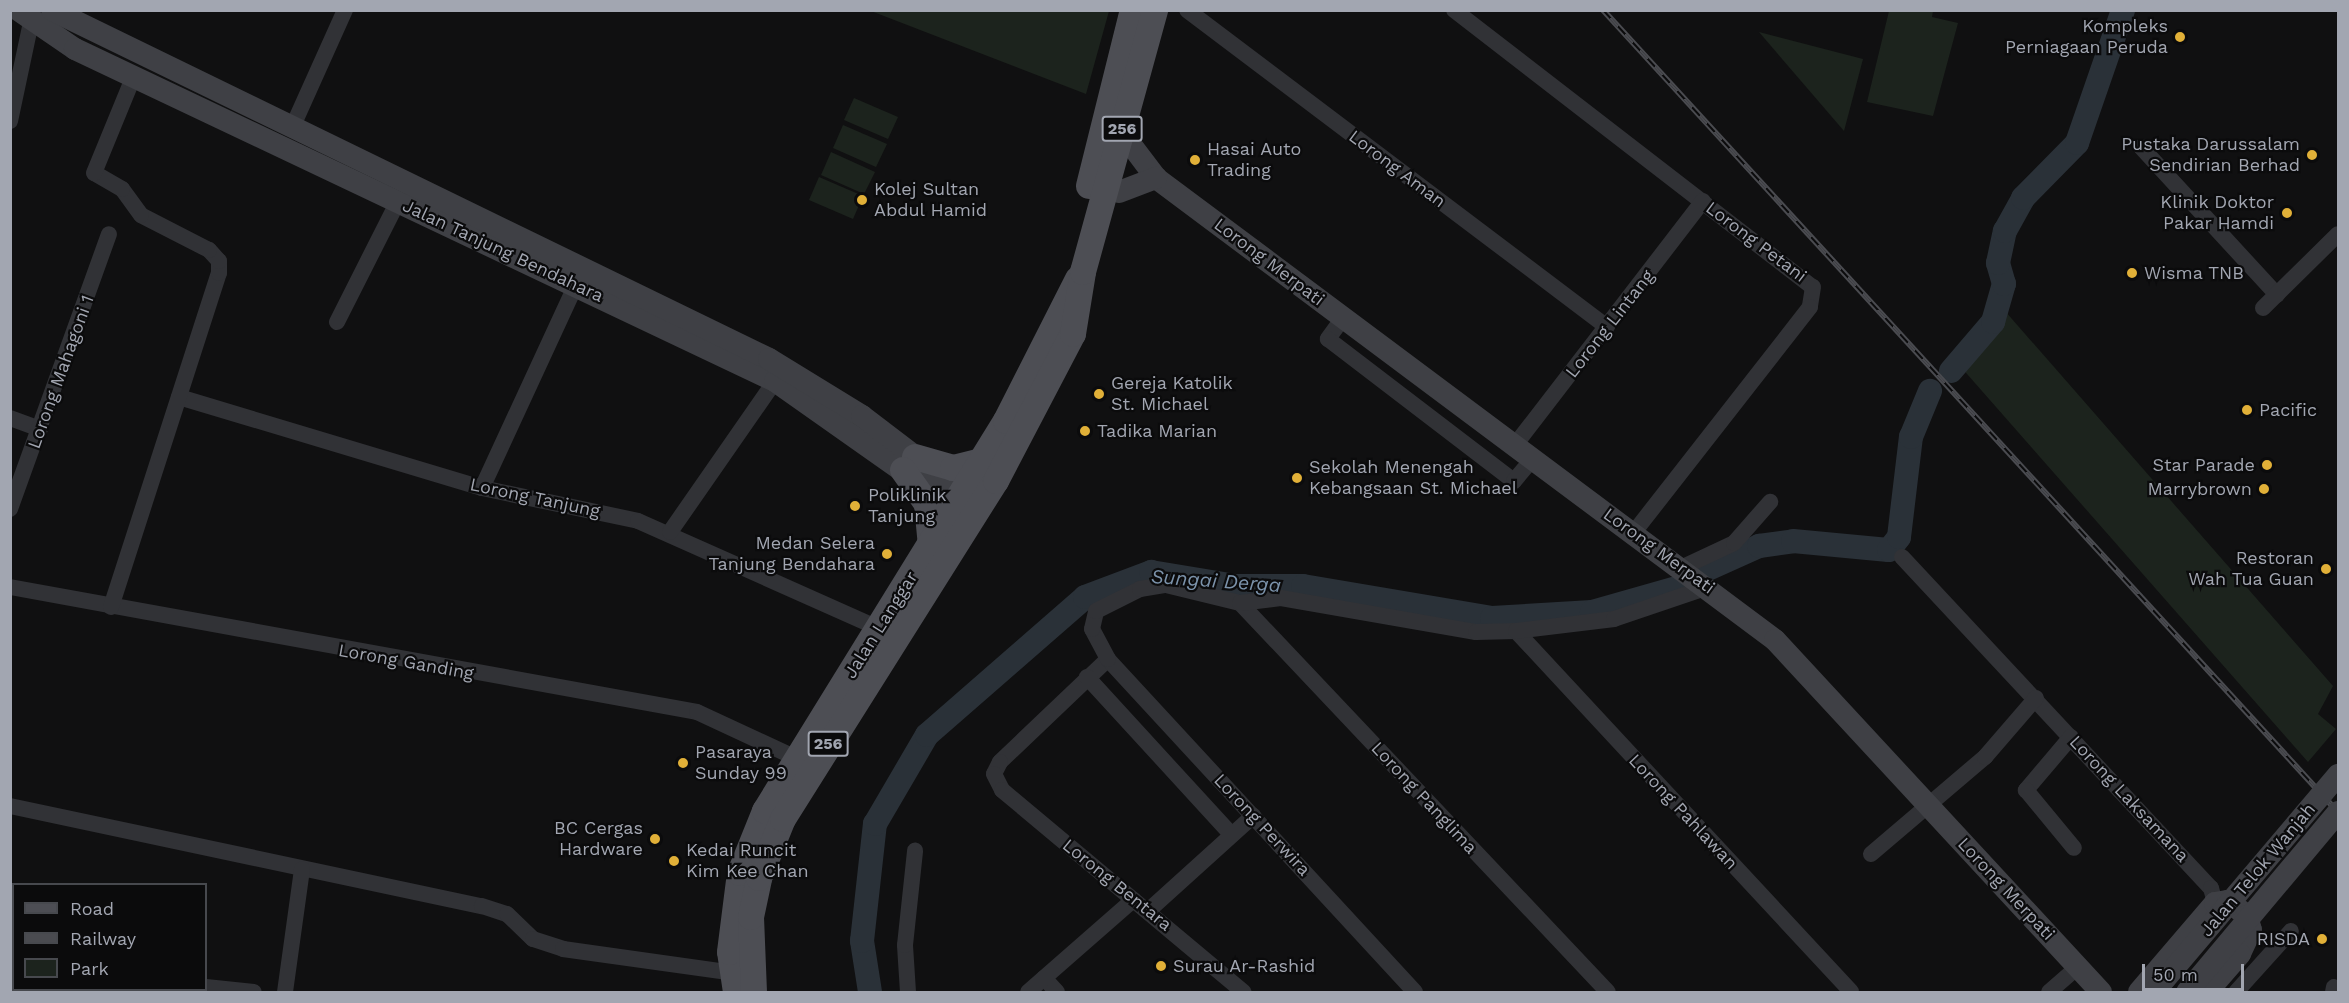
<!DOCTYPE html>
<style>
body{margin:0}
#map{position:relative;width:2349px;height:1003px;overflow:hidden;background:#101011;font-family:"Work Sans",sans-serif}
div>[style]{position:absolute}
.green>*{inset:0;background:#1c231d}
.river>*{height:24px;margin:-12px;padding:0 12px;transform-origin:12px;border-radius:12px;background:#2a3138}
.street>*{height:16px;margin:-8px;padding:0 8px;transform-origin:8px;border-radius:8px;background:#313236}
.secondary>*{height:22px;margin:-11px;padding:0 11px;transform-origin:11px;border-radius:11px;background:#3f4045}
.primary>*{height:26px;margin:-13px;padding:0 13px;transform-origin:13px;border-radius:13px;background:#4d4e54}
.rail>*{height:6px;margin-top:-3px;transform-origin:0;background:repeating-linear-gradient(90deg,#0b0b0c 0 11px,#4a4b50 0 22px);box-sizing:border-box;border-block:2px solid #4a4b50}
.secondary-bridge>*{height:22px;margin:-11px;padding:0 11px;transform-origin:11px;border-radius:11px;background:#3f4045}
.dots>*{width:16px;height:16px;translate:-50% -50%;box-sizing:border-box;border:3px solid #0b0b0c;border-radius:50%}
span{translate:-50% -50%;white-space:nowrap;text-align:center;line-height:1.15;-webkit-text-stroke:4.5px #0b0b0c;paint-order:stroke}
.shield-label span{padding:2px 4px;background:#0b0b0c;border:2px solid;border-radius:4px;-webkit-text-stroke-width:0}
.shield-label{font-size:16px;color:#a2a6b1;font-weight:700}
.poi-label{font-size:18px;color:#a2a6b1}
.right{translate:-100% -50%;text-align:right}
.left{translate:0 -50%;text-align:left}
.street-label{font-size:18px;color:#a2a6b1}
.water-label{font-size:20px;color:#7b92aa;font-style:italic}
.frame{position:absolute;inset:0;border:12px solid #a2a6b1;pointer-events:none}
.legend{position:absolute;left:12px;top:883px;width:195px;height:108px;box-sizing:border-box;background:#0b0b0c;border:2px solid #47494e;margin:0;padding:8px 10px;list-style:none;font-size:18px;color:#a2a6b1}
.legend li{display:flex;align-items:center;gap:12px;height:30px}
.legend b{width:30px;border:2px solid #47494e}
.scale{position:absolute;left:2142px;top:964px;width:102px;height:27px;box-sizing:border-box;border:3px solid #a2a6b1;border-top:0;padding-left:8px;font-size:18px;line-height:21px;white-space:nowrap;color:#a2a6b1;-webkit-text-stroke:4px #0b0b0c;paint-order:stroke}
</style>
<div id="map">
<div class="green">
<i style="clip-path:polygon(871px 11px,1109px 11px,1086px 94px)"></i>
<i style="clip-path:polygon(1889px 11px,1933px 11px,1932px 17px,1958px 23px,1933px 116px,1867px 102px)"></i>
<i style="clip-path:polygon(1759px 32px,1863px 59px,1844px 131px)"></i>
<i style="clip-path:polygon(854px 98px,898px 117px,888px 139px,844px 120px)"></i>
<i style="clip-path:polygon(843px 125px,887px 144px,876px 167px,833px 148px)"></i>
<i style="clip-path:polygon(831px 152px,875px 172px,864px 194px,821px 175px)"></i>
<i style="clip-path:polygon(819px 177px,863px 196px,853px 219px,809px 200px)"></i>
<i style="clip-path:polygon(2005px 311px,2333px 686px,2318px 714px,2336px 729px,2308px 762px,1960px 366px)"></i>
</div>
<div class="river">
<i style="left:1951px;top:371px;width:65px;rotate:-49.4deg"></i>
<i style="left:1993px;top:322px;width:40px;rotate:-74deg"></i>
<i style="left:2004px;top:284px;width:22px;rotate:-106deg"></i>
<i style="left:1998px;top:263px;width:33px;rotate:-78deg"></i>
<i style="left:2005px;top:231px;width:38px;rotate:-61deg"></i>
<i style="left:2023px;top:198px;width:77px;rotate:-45.5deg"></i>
<i style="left:2077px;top:143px;width:141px;rotate:-70.9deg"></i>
<i style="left:1701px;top:572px;width:64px;rotate:-24.1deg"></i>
<i style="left:1759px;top:546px;width:34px;rotate:-8deg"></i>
<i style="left:1793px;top:541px;width:96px;rotate:5.4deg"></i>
<i style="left:1889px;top:550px;width:16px;rotate:-52deg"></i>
<i style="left:1899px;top:537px;width:101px;rotate:-83.2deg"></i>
<i style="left:1911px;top:437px;width:50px;rotate:-67.6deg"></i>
<i style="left:870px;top:992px;width:52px;rotate:-98.9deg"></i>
<i style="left:862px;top:941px;width:118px;rotate:-83.7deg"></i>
<i style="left:875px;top:824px;width:103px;rotate:-59.7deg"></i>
<i style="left:927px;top:735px;width:210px;rotate:-41.1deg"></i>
<i style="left:1085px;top:597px;width:71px;rotate:-20.7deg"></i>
<i style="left:1151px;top:572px;width:86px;rotate:9.4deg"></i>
<i style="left:1236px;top:586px;width:67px"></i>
<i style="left:1303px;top:586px;width:192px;rotate:9.6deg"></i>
<i style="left:1492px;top:618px;width:100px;rotate:-3.4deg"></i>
<i style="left:1592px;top:612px;width:96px;rotate:-15.8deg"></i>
</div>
<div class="street">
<i style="left:1187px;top:10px;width:526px;rotate:37.04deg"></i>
<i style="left:1454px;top:10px;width:453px;rotate:37.7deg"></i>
<i style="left:1813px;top:287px;width:20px;rotate:99deg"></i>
<i style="left:1810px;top:307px;width:286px;rotate:128deg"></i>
<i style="left:10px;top:121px;width:101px;rotate:-78deg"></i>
<i style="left:292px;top:128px;width:129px;rotate:-65.8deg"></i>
<i style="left:2141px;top:147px;width:201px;rotate:47.4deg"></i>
<i style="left:2263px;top:308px;width:105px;rotate:-44.6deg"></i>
<i style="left:1343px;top:318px;width:26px;rotate:126deg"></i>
<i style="left:1328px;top:339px;width:234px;rotate:37.4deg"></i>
<i style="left:1514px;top:481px;width:30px;rotate:-50deg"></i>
<i style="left:337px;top:322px;width:136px;rotate:-63.2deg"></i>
<i style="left:179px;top:397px;width:316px;rotate:16.7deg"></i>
<i style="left:482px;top:488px;width:159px;rotate:11.9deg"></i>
<i style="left:638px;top:521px;width:266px;rotate:24deg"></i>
<i style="left:10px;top:418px;width:32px;rotate:20deg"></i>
<i style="left:1515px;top:445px;width:308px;rotate:-52.4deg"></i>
<i style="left:482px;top:488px;width:224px;rotate:-65.2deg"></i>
<i style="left:10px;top:509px;width:292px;rotate:-70.2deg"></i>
<i style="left:670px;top:532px;width:184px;rotate:-55.2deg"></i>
<i style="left:1902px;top:557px;width:453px;rotate:47deg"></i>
<i style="left:2211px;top:888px;width:16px;rotate:75deg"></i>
<i style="left:1683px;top:567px;width:56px;rotate:-25.2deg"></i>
<i style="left:1734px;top:543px;width:55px;rotate:-48.7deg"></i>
<i style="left:10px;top:587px;width:698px;rotate:10.31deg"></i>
<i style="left:697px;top:712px;width:107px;rotate:24.9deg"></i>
<i style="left:1240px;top:603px;width:535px;rotate:46.59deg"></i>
<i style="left:111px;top:607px;width:351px;rotate:-72.1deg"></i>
<i style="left:219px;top:273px;width:12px;rotate:-90deg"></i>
<i style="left:219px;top:261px;width:15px;rotate:-132deg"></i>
<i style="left:209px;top:250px;width:76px;rotate:-152.8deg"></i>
<i style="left:141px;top:215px;width:32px;rotate:-126deg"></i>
<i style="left:122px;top:189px;width:32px;rotate:-150deg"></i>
<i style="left:94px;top:173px;width:103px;rotate:-67.7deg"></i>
<i style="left:1516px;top:631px;width:492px;rotate:47.1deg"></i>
<i style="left:1108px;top:659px;width:149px;rotate:136.4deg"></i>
<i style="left:1000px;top:762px;width:13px;rotate:117deg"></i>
<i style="left:994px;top:774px;width:18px;rotate:63deg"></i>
<i style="left:1002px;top:790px;width:315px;rotate:39.9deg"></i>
<i style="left:1087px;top:677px;width:214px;rotate:47.5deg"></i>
<i style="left:2071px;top:737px;width:70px;rotate:130.3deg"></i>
<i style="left:2026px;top:790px;width:75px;rotate:50.4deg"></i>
<i style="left:10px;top:806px;width:482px;rotate:12deg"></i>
<i style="left:482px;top:906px;width:26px;rotate:18deg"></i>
<i style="left:507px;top:914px;width:36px;rotate:44deg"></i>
<i style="left:533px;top:939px;width:32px;rotate:18deg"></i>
<i style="left:563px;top:949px;width:172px;rotate:8deg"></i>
<i style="left:1871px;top:854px;width:150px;rotate:-40.4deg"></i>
<i style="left:1985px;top:757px;width:78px;rotate:-49.2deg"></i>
<i style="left:1148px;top:911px;width:142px;rotate:-42.1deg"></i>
<i style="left:10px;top:964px;width:4px"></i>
<i style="left:1044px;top:978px;width:19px;rotate:47deg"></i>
<i style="left:206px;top:987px;width:48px;rotate:5.9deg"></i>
<i style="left:64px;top:992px;width:2px;rotate:-63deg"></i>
<i style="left:285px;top:992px;width:124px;rotate:-82.1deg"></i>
<i style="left:908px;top:992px;width:47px;rotate:-93.7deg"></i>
<i style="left:905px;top:945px;width:95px;rotate:-83.9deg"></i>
<i style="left:1028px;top:992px;width:140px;rotate:-41.2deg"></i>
<i style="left:1415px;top:992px;width:453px;rotate:-132.7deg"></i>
<i style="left:1108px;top:659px;width:34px;rotate:-118deg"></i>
<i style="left:1092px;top:629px;width:18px;rotate:-77deg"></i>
<i style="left:1096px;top:611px;width:49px;rotate:-26.6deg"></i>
<i style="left:1140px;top:589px;width:26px;rotate:-9deg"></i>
<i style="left:1166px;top:585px;width:76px;rotate:13.7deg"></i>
<i style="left:1240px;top:603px;width:41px;rotate:-7deg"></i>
<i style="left:1281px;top:598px;width:198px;rotate:9.9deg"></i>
<i style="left:1476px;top:632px;width:40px;rotate:-1.4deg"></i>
<i style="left:1516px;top:631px;width:99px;rotate:-7deg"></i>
<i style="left:1614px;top:619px;width:99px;rotate:-18.8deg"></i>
<i style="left:2049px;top:992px;width:38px;rotate:-41deg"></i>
<i style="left:2236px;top:992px;width:82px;rotate:-48deg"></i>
<i style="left:2333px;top:992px;width:5px;rotate:-79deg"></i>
</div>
<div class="secondary">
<i style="left:18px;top:10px;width:69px;rotate:34.4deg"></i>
<i style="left:75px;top:49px;width:775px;rotate:25.37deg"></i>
<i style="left:775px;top:381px;width:236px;rotate:35.2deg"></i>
<i style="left:52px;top:10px;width:797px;rotate:25.95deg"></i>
<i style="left:769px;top:359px;width:109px;rotate:31.5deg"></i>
<i style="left:862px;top:416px;width:143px;rotate:37.3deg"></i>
<i style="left:1132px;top:146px;width:40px;rotate:53deg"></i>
<i style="left:1156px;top:178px;width:772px;rotate:36.74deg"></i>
<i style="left:1775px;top:640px;width:480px;rotate:47.2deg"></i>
<i style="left:1119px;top:192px;width:40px;rotate:-21deg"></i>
<i style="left:2139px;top:992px;width:117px;rotate:-49.5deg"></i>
<i style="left:2215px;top:903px;width:13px;rotate:-9deg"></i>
<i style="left:2228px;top:901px;width:24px;rotate:38deg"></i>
<i style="left:2247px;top:916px;width:15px;rotate:74deg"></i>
<i style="left:2251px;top:930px;width:26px;rotate:115deg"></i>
<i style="left:2240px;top:954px;width:50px;rotate:131deg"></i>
</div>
<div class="primary">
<i style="left:1089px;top:186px;width:181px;rotate:-76deg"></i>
<i style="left:915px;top:457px;width:40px;rotate:16deg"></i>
<i style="left:953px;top:468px;width:30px;rotate:-14deg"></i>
<i style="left:903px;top:470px;width:42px;rotate:54.8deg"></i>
<i style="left:927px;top:504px;width:42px;rotate:84.6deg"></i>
<i style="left:736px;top:992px;width:40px;rotate:-98.5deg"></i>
<i style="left:730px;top:952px;width:80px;rotate:-82.8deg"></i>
<i style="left:740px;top:873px;width:67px;rotate:-68deg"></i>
<i style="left:765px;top:811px;width:458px;rotate:-58.3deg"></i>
<i style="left:1006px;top:421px;width:159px;rotate:-63.1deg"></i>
<i style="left:754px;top:992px;width:75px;rotate:-92.3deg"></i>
<i style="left:751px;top:917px;width:40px;rotate:-78deg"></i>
<i style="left:759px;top:878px;width:64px;rotate:-67.9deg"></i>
<i style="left:783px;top:819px;width:400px;rotate:-57.8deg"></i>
<i style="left:996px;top:481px;width:166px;rotate:-62.4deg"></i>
<i style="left:1073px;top:334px;width:63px;rotate:-80.8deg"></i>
<i style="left:1083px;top:272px;width:272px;rotate:-74.6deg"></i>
</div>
<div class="rail">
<i style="left:1603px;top:10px;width:1088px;rotate:47.5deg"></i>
</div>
<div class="secondary-bridge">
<i style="left:2154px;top:992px;width:285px;rotate:-49.7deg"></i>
<i style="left:2187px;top:992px;width:235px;rotate:-50deg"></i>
</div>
<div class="dots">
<i style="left:2180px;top:37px;background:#e1b038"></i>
<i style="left:2312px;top:155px;background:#e1b038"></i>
<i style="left:1195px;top:160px;background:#e1b038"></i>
<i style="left:862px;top:200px;background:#e1b038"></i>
<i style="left:2287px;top:213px;background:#e1b038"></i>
<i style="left:2132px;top:273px;background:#e1b038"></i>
<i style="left:1099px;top:394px;background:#e1b038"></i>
<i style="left:2247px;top:410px;background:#e1b038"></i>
<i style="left:1085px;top:431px;background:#e1b038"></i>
<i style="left:2267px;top:465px;background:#e1b038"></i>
<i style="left:1297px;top:478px;background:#e1b038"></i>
<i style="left:2264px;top:489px;background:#e1b038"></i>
<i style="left:855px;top:506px;background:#e1b038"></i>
<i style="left:887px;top:554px;background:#e1b038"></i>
<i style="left:2326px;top:569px;background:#e1b038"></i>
<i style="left:683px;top:763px;background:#e1b038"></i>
<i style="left:655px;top:839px;background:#e1b038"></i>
<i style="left:674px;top:861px;background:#e1b038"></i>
<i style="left:2322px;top:939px;background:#e1b038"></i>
<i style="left:1161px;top:966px;background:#e1b038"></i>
</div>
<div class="shield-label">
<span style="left:1122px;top:129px">256</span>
<span style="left:828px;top:744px">256</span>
</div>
<div class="poi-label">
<span class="right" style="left:2168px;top:37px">Kompleks<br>Perniagaan Peruda</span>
<span class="right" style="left:2300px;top:155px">Pustaka Darussalam<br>Sendirian Berhad</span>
<span class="left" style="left:1207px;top:160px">Hasai Auto<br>Trading</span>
<span class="left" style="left:874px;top:200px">Kolej Sultan<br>Abdul Hamid</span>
<span class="right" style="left:2274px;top:213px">Klinik Doktor<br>Pakar Hamdi</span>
<span class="left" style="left:2144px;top:273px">Wisma TNB</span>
<span class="left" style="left:1111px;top:394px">Gereja Katolik<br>St. Michael</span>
<span class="left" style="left:2259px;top:410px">Pacific</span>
<span class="left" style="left:1097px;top:431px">Tadika Marian</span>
<span class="right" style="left:2255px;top:465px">Star Parade</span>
<span class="left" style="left:1309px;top:478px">Sekolah Menengah<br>Kebangsaan St. Michael</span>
<span class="right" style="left:2252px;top:489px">Marrybrown</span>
<span class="left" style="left:868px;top:506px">Poliklinik<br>Tanjung</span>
<span class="right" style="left:875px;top:554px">Medan Selera<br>Tanjung Bendahara</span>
<span class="right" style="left:2314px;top:569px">Restoran<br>Wah Tua Guan</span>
<span class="left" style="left:695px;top:763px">Pasaraya<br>Sunday 99</span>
<span class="right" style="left:643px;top:839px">BC Cergas<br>Hardware</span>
<span class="left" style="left:686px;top:861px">Kedai Runcit<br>Kim Kee Chan</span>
<span class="right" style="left:2310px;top:939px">RISDA</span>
<span class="left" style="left:1173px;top:966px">Surau Ar-Rashid</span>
</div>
<div class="street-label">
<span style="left:1397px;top:169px;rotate:37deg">Lorong Aman</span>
<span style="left:1756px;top:242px;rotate:37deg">Lorong Petani</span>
<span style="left:503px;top:251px;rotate:25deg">Jalan Tanjung Bendahara</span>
<span style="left:1269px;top:262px;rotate:37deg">Lorong Merpati</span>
<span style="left:1610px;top:324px;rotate:-52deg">Lorong Lintang</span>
<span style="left:61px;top:372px;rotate:-70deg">Lorong Mahagoni 1</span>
<span style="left:535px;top:498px;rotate:12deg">Lorong Tanjung</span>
<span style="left:1659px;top:551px;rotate:36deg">Lorong Merpati</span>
<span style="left:881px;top:625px;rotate:-58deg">Jalan Langgar</span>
<span style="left:406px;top:662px;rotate:10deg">Lorong Ganding</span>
<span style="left:1424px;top:798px;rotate:47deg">Lorong Panglima</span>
<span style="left:2129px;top:799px;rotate:47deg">Lorong Laksamana</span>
<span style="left:1683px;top:812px;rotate:47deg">Lorong Pahlawan</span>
<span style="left:1262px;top:825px;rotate:47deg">Lorong Perwira</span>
<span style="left:2258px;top:870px;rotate:-50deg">Jalan Telok Wanjah</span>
<span style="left:1117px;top:885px;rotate:39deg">Lorong Bentara</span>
<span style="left:2006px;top:889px;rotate:47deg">Lorong Merpati</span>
</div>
<div class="water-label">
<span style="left:1216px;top:581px;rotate:4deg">Sungai Derga</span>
</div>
<div class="frame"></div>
<ul class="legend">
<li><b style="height:8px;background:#4d4e54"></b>Road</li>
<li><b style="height:8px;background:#4a4b50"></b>Railway</li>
<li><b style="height:16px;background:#1c231d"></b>Park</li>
</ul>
<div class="scale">50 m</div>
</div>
